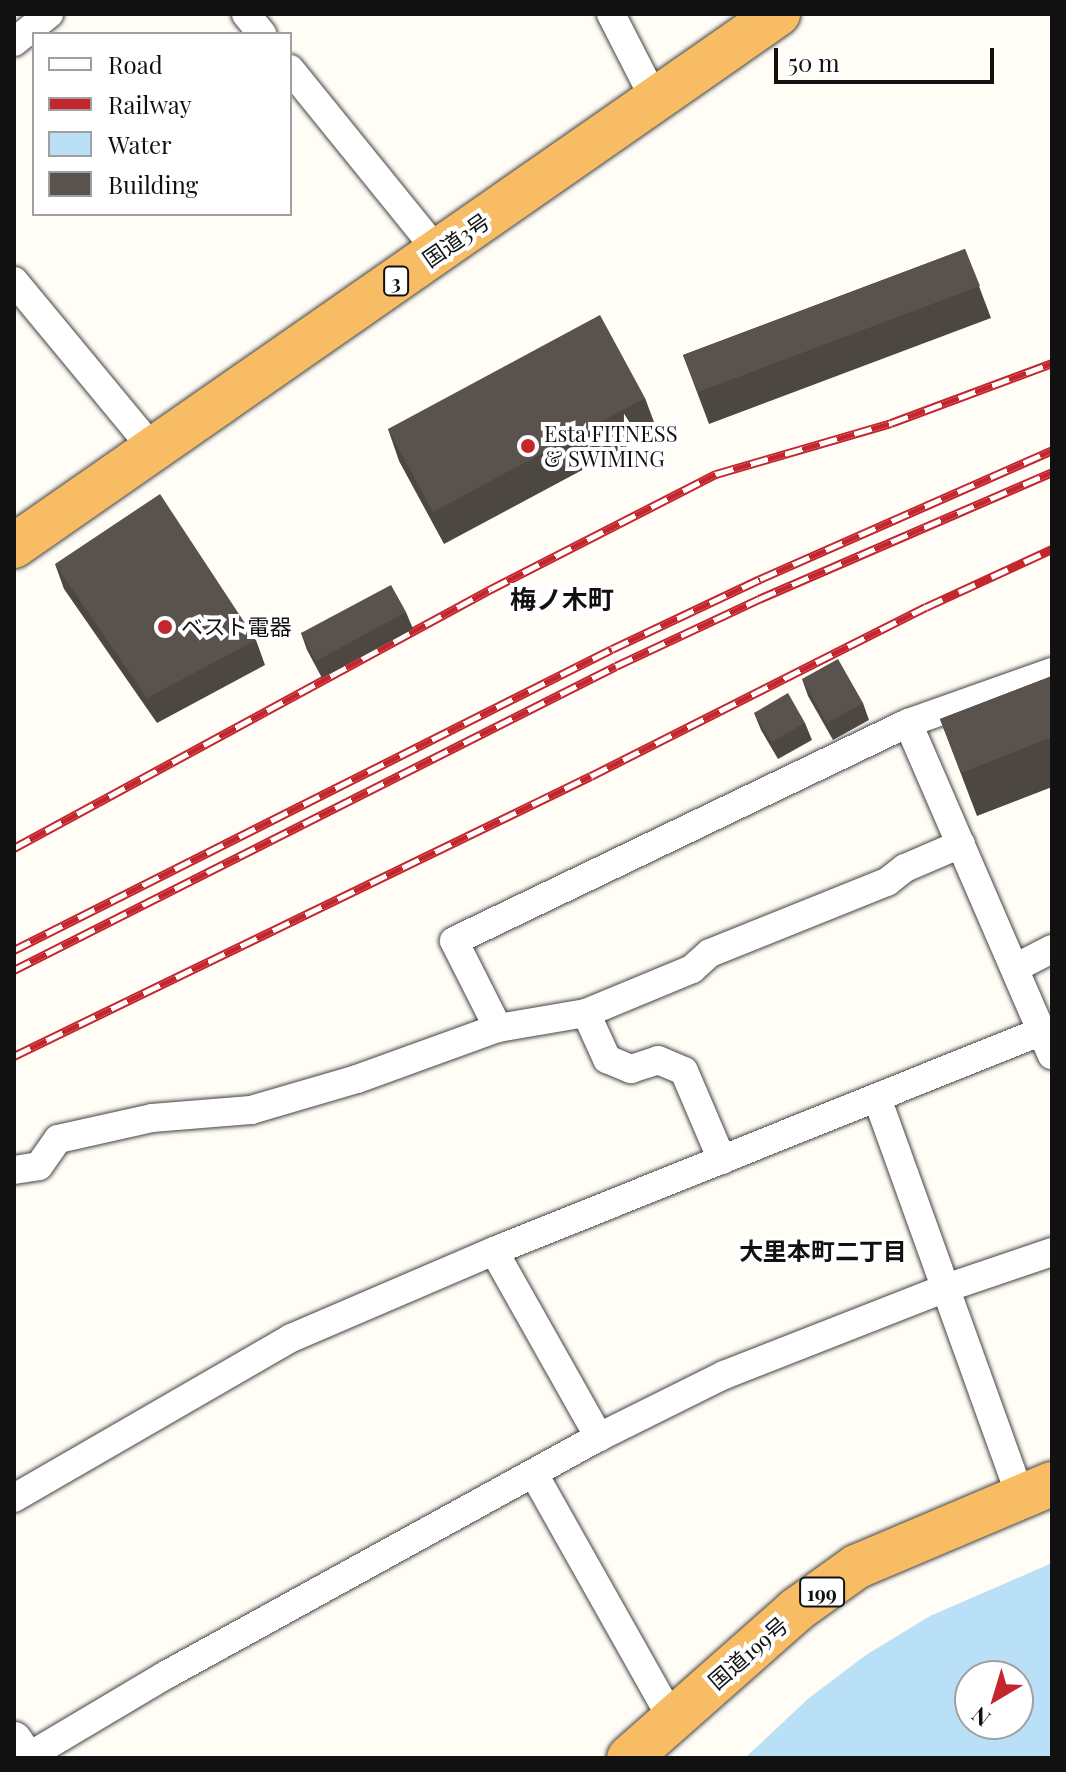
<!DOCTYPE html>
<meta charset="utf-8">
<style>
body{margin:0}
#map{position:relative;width:1066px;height:1772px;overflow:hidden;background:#fffdf5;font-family:"Playfair Display","Noto Sans JP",serif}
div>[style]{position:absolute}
.water>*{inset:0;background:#b9e0f7}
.roads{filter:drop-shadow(0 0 2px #444) drop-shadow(0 0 2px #444)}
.minor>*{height:28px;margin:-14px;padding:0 14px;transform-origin:14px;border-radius:14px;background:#fff}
.tertiary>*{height:36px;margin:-18px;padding:0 18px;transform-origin:18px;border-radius:18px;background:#fff}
.trunk>*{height:44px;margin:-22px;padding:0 22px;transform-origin:22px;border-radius:22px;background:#f7bc64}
.rail>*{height:9px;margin-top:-4.5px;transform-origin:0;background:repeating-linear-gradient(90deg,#fff 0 18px,#c4262e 0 36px);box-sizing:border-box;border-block:2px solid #c4262e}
.wall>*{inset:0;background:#4d4742}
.building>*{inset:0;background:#5a524d}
.dots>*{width:22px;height:22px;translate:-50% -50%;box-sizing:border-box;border:4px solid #fff;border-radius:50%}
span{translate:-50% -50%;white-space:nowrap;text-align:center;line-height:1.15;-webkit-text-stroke:8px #fff;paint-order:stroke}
.shield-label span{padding:2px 6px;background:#fff;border:2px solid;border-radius:6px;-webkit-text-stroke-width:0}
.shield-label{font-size:20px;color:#111;font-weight:700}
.street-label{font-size:22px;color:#111}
.poi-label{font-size:22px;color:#111}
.left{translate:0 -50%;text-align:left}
.neighbourhood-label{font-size:24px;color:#111;font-weight:700}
.quarter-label{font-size:26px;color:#111;font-weight:700}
.frame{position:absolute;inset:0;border:16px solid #111;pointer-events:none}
.legend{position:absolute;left:32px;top:32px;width:260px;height:184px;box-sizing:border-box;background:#fff;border:2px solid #a0a0a0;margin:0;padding:10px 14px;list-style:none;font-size:24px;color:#111}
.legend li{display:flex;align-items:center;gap:16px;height:40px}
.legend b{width:40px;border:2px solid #a0a0a0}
.north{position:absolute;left:954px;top:1660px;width:80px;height:80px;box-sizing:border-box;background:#fff;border:2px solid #a0a0a0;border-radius:50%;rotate:218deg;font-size:22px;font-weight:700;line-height:32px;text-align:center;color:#111}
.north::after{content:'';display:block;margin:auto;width:28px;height:36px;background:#c4262e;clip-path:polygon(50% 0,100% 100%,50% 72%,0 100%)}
.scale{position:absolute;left:774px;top:48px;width:220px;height:36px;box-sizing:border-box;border:4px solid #111;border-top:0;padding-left:10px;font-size:24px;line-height:28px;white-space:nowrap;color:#111;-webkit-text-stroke:6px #fff;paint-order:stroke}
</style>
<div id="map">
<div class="water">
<i style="clip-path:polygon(evenodd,1052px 1563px,1052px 1758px,745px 1758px,809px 1698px,866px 1655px,930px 1616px,1052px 1563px,970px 1676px,1018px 1676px,1018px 1724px,970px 1724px,970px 1676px)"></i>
</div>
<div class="roads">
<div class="minor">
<i style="left:246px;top:14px;width:26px;rotate:51deg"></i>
<i style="left:611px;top:14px;width:97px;rotate:62.9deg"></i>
<i style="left:14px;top:42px;width:45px;rotate:-38.7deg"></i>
<i style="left:290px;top:69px;width:235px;rotate:51deg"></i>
<i style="left:14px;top:281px;width:218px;rotate:50.4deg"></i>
<i style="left:908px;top:723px;width:362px;rotate:66.6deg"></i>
<i style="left:1015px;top:968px;width:42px;rotate:-27.2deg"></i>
<i style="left:586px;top:1013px;width:51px;rotate:65.5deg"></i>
<i style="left:607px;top:1059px;width:26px;rotate:23deg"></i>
<i style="left:631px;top:1069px;width:28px;rotate:-18deg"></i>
<i style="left:658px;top:1060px;width:28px;rotate:23deg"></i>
<i style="left:684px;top:1071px;width:97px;rotate:66.9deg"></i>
<i style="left:498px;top:1028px;width:97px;rotate:-116.8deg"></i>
<i style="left:454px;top:941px;width:504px;rotate:-25.65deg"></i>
<i style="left:908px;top:723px;width:153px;rotate:-19.5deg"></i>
<i style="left:877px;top:1098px;width:424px;rotate:70.2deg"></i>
<i style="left:14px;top:1170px;width:25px;rotate:-9deg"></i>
<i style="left:39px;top:1166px;width:33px;rotate:-55deg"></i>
<i style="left:58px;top:1139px;width:96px;rotate:-12.6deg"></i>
<i style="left:152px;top:1118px;width:99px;rotate:-4.6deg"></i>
<i style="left:251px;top:1110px;width:110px;rotate:-16.3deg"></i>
<i style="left:357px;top:1079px;width:150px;rotate:-19.9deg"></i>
<i style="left:498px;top:1028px;width:89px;rotate:-9.7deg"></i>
<i style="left:586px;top:1013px;width:115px;rotate:-22.5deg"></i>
<i style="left:692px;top:969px;width:24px;rotate:-42deg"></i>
<i style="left:710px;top:953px;width:191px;rotate:-21.9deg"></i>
<i style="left:887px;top:882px;width:23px;rotate:-38deg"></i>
<i style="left:905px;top:868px;width:61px;rotate:-23.2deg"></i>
<i style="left:494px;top:1251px;width:214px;rotate:60.6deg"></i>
<i style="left:534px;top:1474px;width:281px;rotate:60.6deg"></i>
<i style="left:14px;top:1498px;width:320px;rotate:-30deg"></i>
<i style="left:291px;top:1338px;width:221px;rotate:-23.2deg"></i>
<i style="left:494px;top:1251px;width:591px;rotate:-21.87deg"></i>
<i style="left:26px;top:1758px;width:161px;rotate:-30.7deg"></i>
<i style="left:164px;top:1676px;width:496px;rotate:-28.8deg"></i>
<i style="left:599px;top:1437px;width:140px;rotate:-26.4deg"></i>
<i style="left:724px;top:1375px;width:238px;rotate:-21.4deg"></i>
<i style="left:946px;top:1288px;width:112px;rotate:-18.8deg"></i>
</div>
<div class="tertiary">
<i style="left:14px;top:1740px;width:22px;rotate:56deg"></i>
</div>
<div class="trunk">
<i style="left:14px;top:546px;width:931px;rotate:-34.85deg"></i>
<i style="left:629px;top:1758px;width:223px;rotate:-41.5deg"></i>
<i style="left:796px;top:1610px;width:74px;rotate:-35.6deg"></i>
<i style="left:856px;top:1567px;width:213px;rotate:-23deg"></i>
</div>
</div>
<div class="rail">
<i style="left:14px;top:848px;width:543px;rotate:-28.5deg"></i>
<i style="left:491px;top:589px;width:253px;rotate:-27.1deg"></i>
<i style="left:716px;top:474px;width:182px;rotate:-16.2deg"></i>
<i style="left:891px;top:423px;width:172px;rotate:-20.4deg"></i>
<i style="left:14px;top:950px;width:669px;rotate:-26.72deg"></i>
<i style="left:612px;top:649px;width:164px;rotate:-25.3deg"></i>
<i style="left:760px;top:579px;width:319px;rotate:-23.8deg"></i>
<i style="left:14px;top:970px;width:674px;rotate:-26.79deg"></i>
<i style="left:616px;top:666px;width:158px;rotate:-25.1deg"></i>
<i style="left:759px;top:599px;width:319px;rotate:-23.4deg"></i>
<i style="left:14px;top:1056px;width:641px;rotate:-25.89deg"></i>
<i style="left:591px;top:776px;width:375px;rotate:-26.8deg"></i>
<i style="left:926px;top:607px;width:139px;rotate:-24.7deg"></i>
</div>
<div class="wall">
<i style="clip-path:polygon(965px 249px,991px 318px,709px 424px,683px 355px)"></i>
<i style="clip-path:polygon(645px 398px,657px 430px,444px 544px,399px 461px,388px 429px)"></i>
<i style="clip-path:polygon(55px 564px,256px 640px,265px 665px,157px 723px,64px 589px)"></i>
<i style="clip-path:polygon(406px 612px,413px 629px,322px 678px,307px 650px,301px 633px)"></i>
<i style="clip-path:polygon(1052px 676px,1052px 787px,977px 816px,940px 719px)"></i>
<i style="clip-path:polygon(802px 679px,863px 703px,869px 720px,833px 740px,808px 696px)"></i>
<i style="clip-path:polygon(754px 713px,805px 723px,812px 740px,778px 759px,761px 730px)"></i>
</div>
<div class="building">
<i style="clip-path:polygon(965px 249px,980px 286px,698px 392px,683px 355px)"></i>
<i style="clip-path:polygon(600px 315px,645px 398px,433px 512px,388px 429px)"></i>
<i style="clip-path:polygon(160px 494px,256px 640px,147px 698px,55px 564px)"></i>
<i style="clip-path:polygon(391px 585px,406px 612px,316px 661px,301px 633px)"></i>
<i style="clip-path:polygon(838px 659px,863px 703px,827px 723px,802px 679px)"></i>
<i style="clip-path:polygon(1052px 676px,1052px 737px,961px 773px,940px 719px)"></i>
<i style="clip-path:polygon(788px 693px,805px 723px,772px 742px,754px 713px)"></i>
</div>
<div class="dots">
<i style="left:528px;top:446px;background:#c4262e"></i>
<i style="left:165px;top:627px;background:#c4262e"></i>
</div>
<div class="shield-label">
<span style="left:396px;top:281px">3</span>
<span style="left:822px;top:1592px">199</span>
</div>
<div class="street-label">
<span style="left:456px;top:240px;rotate:-35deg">国道3号</span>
<span style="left:748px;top:1653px;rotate:-41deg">国道199号</span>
</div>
<div class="poi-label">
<span class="left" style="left:544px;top:446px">Esta FITNESS<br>&amp; SWIMING</span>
<span class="left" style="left:181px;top:627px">ベスト電器</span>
</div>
<div class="neighbourhood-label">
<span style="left:823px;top:1251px">大里本町二丁目</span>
</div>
<div class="quarter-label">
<span style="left:562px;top:599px">梅ノ木町</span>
</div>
<div class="frame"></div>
<ul class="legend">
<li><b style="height:10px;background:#fff"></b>Road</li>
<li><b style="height:10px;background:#c4262e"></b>Railway</li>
<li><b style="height:22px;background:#b9e0f7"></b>Water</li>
<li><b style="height:22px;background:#5a524d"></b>Building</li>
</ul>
<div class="north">N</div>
<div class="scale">50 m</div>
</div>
